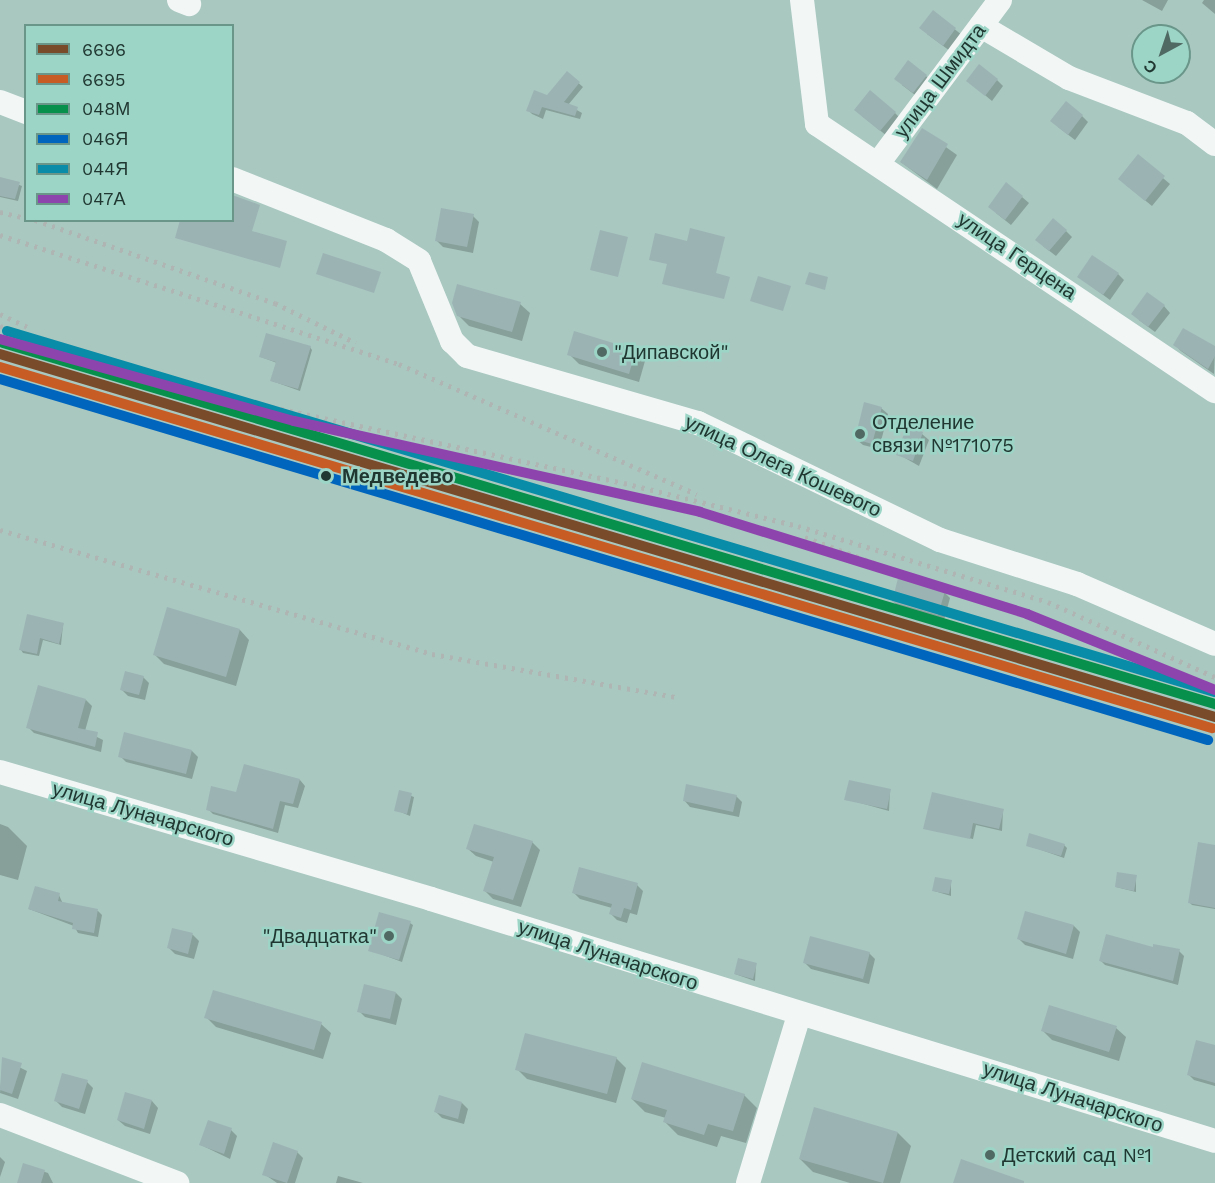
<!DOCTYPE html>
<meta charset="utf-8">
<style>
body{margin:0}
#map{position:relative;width:1215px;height:1183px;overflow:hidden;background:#a9c8c0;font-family:"Work Sans",sans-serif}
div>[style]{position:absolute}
.shadow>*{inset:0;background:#0003}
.building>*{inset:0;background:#9cb3b4}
.minor>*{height:24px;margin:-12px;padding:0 12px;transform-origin:12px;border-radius:12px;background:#f2f7f6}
.rail>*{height:4.5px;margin-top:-2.25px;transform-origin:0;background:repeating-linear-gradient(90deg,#aeb5b3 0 3px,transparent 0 9px)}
.rail-1>*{height:10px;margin:-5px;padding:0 5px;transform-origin:5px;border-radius:5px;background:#7a4b2a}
.rail-2>*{height:10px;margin:-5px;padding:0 5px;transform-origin:5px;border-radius:5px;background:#c85c25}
.rail-3>*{height:10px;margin:-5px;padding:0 5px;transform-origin:5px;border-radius:5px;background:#06904b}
.rail-4>*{height:10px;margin:-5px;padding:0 5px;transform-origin:5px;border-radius:5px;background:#0065bd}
.rail-5>*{height:10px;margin:-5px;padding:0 5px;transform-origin:5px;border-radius:5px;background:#088ca7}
.rail-6>*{height:10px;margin:-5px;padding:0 5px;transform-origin:5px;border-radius:5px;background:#8e44ad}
.dots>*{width:16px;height:16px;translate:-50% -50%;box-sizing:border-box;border:3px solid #9cd5c6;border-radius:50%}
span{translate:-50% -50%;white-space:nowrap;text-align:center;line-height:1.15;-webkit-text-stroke:5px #9cd5c6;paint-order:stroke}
.street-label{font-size:20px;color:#203731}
.poi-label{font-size:20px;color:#203731}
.left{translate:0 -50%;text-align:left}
.right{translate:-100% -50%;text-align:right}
.stop-label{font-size:20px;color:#203731;font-weight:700}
.legend{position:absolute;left:24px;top:24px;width:210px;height:198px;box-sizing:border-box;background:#9cd5c6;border:2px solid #6a968a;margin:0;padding:8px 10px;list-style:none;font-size:18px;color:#203731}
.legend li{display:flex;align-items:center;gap:12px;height:30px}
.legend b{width:30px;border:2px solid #6a968a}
.north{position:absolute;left:1131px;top:24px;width:60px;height:60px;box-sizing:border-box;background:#9cd5c6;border:2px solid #6a968a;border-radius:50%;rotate:220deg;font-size:16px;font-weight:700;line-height:24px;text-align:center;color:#203731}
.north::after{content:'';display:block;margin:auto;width:21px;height:27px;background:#506a63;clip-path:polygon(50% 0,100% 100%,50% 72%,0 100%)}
</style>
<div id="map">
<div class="shadow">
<i style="clip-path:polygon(1142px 0,1168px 0,1162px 11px)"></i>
<i style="clip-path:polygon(1204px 0,1215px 0,1215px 14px,1202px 3px)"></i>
<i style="clip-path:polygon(933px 12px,962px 35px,950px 51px,927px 34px)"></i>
<i style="clip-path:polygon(567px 73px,583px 87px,568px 105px,582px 113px,580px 119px,546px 110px,543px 119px,532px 114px,528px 110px,548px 97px)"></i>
<i style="clip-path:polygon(926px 76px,932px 82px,919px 98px,902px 85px)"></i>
<i style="clip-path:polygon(997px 80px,1003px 86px,992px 101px,968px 81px)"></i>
<i style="clip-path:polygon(895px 113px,901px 119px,887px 136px,862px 116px)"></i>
<i style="clip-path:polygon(1082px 116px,1088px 122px,1075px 140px,1058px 127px)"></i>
<i style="clip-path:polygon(922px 130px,957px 155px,937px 189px,901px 162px)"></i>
<i style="clip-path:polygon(1138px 157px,1170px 184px,1152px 206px,1126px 185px)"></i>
<i style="clip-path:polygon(0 178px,22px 186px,18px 201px,0 197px)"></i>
<i style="clip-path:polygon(1022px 197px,1029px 203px,1011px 225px,996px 213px)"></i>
<i style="clip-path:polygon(473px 216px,479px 222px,473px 253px,443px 247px,436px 240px)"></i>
<i style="clip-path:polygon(1066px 231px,1072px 237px,1056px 256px,1043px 246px)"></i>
<i style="clip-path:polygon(1118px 274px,1124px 280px,1110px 300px,1083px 280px)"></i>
<i style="clip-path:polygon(520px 304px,530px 313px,522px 341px,469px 326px,459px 316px)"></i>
<i style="clip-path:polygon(1164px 306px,1170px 313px,1155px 332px,1139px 320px)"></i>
<i style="clip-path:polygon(575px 333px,636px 351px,645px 361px,639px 382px,579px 364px,569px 354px)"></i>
<i style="clip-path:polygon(1175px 345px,1215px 348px,1214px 374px,1181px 351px)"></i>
<i style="clip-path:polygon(310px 347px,312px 350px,300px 391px,272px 381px,277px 363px,261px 357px)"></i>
<i style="clip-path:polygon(881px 408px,888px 414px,879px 449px,863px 445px,856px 439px)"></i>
<i style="clip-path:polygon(922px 434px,929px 440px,919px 466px,898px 454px)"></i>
<i style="clip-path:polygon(944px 592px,950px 598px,944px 620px,899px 608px,893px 601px)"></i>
<i style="clip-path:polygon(168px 609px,240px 630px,249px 640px,236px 686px,164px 664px,155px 655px)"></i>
<i style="clip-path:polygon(28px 616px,63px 625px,61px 645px,43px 640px,39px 656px,23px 653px,21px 650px)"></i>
<i style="clip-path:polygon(143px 677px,149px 683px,145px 700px,128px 696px,122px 690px)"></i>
<i style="clip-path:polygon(86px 700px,92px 706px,85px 731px,103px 740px,101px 752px,34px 733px,28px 727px)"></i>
<i style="clip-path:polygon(192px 751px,198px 757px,192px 779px,126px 762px,120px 756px)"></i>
<i style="clip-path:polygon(300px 780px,305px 786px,298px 808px,285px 805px,278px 833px,213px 814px,208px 809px,237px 794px)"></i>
<i style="clip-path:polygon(890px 790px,889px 811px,846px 799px)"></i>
<i style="clip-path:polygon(400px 792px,414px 797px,410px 816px,396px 810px)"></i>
<i style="clip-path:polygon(736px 796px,742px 802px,739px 817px,690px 807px,684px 800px)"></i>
<i style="clip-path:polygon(1003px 810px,1002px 831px,976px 825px,973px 839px,926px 828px)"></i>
<i style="clip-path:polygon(0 824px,8px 827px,27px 846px,18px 880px,0 875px)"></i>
<i style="clip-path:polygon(532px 842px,540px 850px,521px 907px,493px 899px,485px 891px,494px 862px,476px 856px,468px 849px)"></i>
<i style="clip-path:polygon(1027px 845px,1064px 845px,1067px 848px,1064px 858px)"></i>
<i style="clip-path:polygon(1215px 847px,1215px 909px,1192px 905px,1189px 902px)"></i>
<i style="clip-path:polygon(1136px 876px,1136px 892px,1116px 887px)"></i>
<i style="clip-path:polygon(951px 881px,951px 896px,934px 891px)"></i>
<i style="clip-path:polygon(637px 885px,643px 891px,637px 915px,630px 913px,627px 923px,617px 920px,611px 914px,612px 908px,580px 899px,574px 893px)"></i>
<i style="clip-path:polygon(59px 895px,63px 904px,98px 911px,102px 915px,98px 937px,78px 933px,74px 926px,29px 909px)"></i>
<i style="clip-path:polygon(1026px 913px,1074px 926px,1080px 932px,1073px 959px,1025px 945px,1019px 939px)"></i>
<i style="clip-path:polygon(410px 923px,413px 925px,402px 962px,370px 950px)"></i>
<i style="clip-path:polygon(173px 929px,193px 935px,199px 941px,194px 959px,175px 954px,168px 947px)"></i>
<i style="clip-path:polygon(1154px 949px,1179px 951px,1184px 956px,1178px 985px,1105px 965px,1100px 960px)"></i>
<i style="clip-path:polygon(869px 953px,875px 959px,869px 984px,811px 969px,805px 963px)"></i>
<i style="clip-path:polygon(756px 964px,755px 981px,735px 974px)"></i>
<i style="clip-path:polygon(396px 993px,402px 999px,396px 1025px,365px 1017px,359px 1011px)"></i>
<i style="clip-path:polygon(206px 1017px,321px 1024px,331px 1033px,323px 1059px,216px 1027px)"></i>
<i style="clip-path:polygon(1116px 1028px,1126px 1037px,1119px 1061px,1052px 1040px,1042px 1030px)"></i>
<i style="clip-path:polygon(1215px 1047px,1215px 1086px,1194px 1080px,1188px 1074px)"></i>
<i style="clip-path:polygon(616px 1058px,626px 1068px,616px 1103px,527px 1079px,517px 1069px)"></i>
<i style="clip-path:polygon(3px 1059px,27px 1071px,18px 1099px,0 1093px)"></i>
<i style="clip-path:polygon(87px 1082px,93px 1088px,85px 1114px,62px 1107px,56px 1101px)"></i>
<i style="clip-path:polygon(126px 1094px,152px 1101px,158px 1108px,150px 1134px,125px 1126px,118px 1120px)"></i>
<i style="clip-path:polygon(744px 1095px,757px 1108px,746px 1143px,721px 1136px,717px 1147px,678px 1135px,665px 1122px,666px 1118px,645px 1112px,632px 1099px)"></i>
<i style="clip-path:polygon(462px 1103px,468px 1109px,464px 1124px,442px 1118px,436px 1112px)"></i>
<i style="clip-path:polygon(815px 1109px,898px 1133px,911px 1146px,900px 1183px,850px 1183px,813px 1172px,800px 1159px)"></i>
<i style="clip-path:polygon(231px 1130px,237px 1136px,230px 1159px,201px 1145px)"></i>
<i style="clip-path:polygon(297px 1152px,303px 1158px,295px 1183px,277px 1183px,264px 1174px)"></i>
<i style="clip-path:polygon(0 1157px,5px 1162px,0 1177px)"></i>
<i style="clip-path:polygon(24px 1165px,48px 1173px,53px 1183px,18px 1183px)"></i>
<i style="clip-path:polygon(338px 1176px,363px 1183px,336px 1183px)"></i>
</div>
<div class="building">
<i style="clip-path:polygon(933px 10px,956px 28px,943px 46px,919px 28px)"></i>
<i style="clip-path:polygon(908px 60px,927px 75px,913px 93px,894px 79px)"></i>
<i style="clip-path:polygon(979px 64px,998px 79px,985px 96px,966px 81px)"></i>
<i style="clip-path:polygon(567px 71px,580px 82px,564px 102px,578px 107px,575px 116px,542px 107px,539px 115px,526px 111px,534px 90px,547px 95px)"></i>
<i style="clip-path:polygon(870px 90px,896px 112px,880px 131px,854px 110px)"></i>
<i style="clip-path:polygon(1066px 101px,1083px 115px,1068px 135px,1050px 121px)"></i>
<i style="clip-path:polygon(922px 128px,948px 144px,927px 180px,900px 162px)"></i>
<i style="clip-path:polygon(1138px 154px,1165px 176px,1145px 201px,1118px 179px)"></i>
<i style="clip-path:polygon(0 177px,20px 182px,15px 199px,0 196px)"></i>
<i style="clip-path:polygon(1006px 182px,1023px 196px,1005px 220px,988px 207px)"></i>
<i style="clip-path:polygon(232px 195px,260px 205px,252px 231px,287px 241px,280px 268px,175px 238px,180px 220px,232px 220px)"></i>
<i style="clip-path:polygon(441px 208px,474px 214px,467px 247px,435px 241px)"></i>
<i style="clip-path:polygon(1053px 218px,1067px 230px,1049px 251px,1035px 240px)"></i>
<i style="clip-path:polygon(690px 228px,725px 237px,716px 273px,730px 277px,724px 299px,662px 284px,667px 264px,649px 260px,655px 233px,687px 241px)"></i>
<i style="clip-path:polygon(600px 230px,628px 237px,618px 277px,590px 270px)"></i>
<i style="clip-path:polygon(323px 253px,381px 272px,374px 293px,316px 274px)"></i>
<i style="clip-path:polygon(1092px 255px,1119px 273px,1103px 295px,1077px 277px)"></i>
<i style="clip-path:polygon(809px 272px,828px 277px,825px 290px,805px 284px)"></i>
<i style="clip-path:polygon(758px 276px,791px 286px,783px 311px,750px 301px)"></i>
<i style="clip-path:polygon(457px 284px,521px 302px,512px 332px,457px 316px,452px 303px)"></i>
<i style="clip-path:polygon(1147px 292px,1165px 305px,1148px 327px,1131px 314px)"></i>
<i style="clip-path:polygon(1183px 328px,1215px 346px,1215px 356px,1208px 369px,1173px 345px)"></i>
<i style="clip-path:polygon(574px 331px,636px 350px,629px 374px,567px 355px)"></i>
<i style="clip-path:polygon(266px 333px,311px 346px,298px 389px,270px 381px,276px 362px,259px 357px)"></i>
<i style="clip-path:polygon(864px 402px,882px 407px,872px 444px,855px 439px)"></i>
<i style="clip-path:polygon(907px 426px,923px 432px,913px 461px,896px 455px)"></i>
<i style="clip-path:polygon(898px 578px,945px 591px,938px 615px,892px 602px)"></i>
<i style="clip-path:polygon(167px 607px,240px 629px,226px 677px,153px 655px)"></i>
<i style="clip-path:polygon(27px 614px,64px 623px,59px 644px,40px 638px,37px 654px,19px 650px)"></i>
<i style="clip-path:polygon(125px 671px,144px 676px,139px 695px,120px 690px)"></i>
<i style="clip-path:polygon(38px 685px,86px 699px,78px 728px,98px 732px,95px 747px,26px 728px)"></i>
<i style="clip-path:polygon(124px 732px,192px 750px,186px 774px,118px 757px)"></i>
<i style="clip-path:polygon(244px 764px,300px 779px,293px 804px,280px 801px,273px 829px,206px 810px,211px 786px,236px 792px)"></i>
<i style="clip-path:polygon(849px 780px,891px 789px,887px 809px,844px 800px)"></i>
<i style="clip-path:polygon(686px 784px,737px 795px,733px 812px,683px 801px)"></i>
<i style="clip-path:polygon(399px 790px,412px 793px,407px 814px,394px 811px)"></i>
<i style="clip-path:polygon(932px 792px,1004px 809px,999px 829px,973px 823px,970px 839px,923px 829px)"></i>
<i style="clip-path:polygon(474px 824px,533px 841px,513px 900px,483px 891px,494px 857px,466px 849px)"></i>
<i style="clip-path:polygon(1029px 833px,1065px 844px,1061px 856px,1026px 846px)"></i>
<i style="clip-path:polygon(1198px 842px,1215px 845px,1215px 908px,1188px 903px)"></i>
<i style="clip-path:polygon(579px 867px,638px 883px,631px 910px,624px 908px,621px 918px,609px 914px,612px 904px,572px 893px)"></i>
<i style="clip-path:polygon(1117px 872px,1137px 875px,1134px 891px,1115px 887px)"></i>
<i style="clip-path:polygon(935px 877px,952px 880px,949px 894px,932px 891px)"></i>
<i style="clip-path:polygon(35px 886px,60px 893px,58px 901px,98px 909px,94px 933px,72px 929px,73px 923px,28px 909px)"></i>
<i style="clip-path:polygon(1025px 911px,1074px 925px,1066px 954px,1017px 939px)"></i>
<i style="clip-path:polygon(379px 912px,411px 921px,399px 960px,368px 951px)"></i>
<i style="clip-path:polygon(172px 928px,193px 933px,188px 954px,167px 948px)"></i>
<i style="clip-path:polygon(1106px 934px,1153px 947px,1153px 944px,1180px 949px,1173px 981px,1099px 961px)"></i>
<i style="clip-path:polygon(810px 936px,870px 952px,863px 979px,803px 963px)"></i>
<i style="clip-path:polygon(738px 958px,757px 963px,753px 979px,734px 974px)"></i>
<i style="clip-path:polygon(364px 984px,396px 992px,390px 1019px,357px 1012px)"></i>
<i style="clip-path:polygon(213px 990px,322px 1022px,314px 1050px,204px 1018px)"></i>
<i style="clip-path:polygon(1049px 1005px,1117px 1026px,1109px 1052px,1041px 1031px)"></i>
<i style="clip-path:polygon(525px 1033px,617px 1057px,607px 1094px,515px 1070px)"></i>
<i style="clip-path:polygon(1196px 1040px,1215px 1045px,1215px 1083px,1187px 1075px)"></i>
<i style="clip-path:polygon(2px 1057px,22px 1063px,12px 1094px,0 1090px)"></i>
<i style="clip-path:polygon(642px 1062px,745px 1094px,733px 1131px,708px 1124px,704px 1135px,663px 1122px,667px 1110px,631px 1099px)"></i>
<i style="clip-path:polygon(62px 1073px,88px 1080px,79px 1109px,54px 1101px)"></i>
<i style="clip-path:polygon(125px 1092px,152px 1100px,144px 1129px,117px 1120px)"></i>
<i style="clip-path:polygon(439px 1095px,462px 1102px,458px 1119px,434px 1112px)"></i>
<i style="clip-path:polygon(814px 1107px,898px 1132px,883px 1183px,799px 1159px)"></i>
<i style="clip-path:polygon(208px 1120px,232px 1128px,224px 1154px,199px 1145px)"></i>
<i style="clip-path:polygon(273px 1142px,298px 1151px,287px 1183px,262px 1175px)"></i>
<i style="clip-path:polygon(961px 1159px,1024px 1181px,1024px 1183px,953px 1183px)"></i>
<i style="clip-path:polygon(23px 1163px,45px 1170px,41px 1183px,17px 1183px)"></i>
</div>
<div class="minor">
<i style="left:179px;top:0;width:11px;rotate:22deg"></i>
<i style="left:802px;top:0;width:125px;rotate:83.1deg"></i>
<i style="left:817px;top:124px;width:479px;rotate:33.9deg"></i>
<i style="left:981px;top:26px;width:102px;rotate:30.6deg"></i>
<i style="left:1069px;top:78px;width:126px;rotate:20.9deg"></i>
<i style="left:1187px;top:123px;width:35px;rotate:37deg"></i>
<i style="left:0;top:102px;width:28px;rotate:21deg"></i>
<i style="left:879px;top:162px;width:202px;rotate:-53.2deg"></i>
<i style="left:232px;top:179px;width:166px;rotate:21.6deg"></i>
<i style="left:386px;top:240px;width:39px;rotate:32deg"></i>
<i style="left:419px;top:261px;width:87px;rotate:67.6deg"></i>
<i style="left:452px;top:341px;width:21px;rotate:45deg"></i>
<i style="left:467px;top:356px;width:241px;rotate:16.2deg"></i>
<i style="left:698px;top:423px;width:269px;rotate:25.8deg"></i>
<i style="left:940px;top:540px;width:144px;rotate:17.8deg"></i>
<i style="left:1077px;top:584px;width:150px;rotate:23.5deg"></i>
<i style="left:0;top:772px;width:449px;rotate:16.4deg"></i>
<i style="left:431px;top:899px;width:820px;rotate:17.15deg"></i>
<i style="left:0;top:1115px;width:190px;rotate:21deg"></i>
<i style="left:748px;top:1183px;width:176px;rotate:-73.1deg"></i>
</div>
<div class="rail">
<i style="left:0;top:212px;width:27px;rotate:13deg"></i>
<i style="left:35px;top:220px;width:254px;rotate:19.1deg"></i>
<i style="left:275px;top:303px;width:90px;rotate:26.3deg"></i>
<i style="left:0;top:235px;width:419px;rotate:17.9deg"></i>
<i style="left:399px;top:364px;width:325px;rotate:23.6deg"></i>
<i style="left:0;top:314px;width:33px;rotate:25deg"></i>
<i style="left:0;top:326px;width:275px;rotate:16.7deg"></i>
<i style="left:263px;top:405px;width:369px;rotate:12.2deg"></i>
<i style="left:624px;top:483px;width:179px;rotate:13.9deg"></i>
<i style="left:798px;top:526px;width:261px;rotate:16.9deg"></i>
<i style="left:1048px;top:602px;width:183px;rotate:24.2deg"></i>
<i style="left:0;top:530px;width:449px;rotate:16deg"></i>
<i style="left:432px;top:654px;width:247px;rotate:10deg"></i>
<i style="left:805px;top:537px;width:114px;rotate:20.5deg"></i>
</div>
<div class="rail-1">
<i style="left:0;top:354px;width:1268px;rotate:16.63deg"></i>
</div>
<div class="rail-2">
<i style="left:0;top:367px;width:1265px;rotate:16.59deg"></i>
</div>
<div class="rail-3">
<i style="left:3px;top:343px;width:1265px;rotate:16.59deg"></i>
</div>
<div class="rail-4">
<i style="left:0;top:379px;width:1261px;rotate:16.64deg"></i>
</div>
<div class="rail-5">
<i style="left:7px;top:331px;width:1261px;rotate:16.64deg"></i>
</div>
<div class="rail-6">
<i style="left:0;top:339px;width:305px;rotate:15.6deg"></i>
<i style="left:294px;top:421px;width:416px;rotate:12.6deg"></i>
<i style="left:700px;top:512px;width:343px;rotate:17.3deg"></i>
<i style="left:1027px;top:614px;width:203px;rotate:22deg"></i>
</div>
<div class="dots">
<i style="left:602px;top:352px;background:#506a63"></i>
<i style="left:860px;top:434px;background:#506a63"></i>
<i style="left:326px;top:476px;background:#203731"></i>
<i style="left:389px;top:936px;background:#506a63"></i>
<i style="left:990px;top:1155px;background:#506a63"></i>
</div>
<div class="street-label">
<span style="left:940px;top:81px;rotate:-53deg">улица Шмидта</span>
<span style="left:1017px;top:256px;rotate:34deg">улица Герцена</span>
<span style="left:783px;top:466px;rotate:25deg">улица Олега Кошевого</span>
<span style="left:143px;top:814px;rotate:16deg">улица Луначарского</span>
<span style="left:608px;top:955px;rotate:18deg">улица Луначарского</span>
<span style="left:1073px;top:1097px;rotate:18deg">улица Луначарского</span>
</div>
<div class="poi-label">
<span class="left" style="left:614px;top:352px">"Дипавской"</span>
<span class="left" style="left:872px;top:434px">Отделение<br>связи №171075</span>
<span class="right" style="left:377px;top:936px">"Двадцатка"</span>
<span class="left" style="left:1002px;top:1155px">Детский сад №1</span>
</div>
<div class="stop-label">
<span class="left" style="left:342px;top:476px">Медведево</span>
</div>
<ul class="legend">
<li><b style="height:8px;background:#7a4b2a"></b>6696</li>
<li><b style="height:8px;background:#c85c25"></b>6695</li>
<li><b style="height:8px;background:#06904b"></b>048М</li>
<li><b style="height:8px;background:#0065bd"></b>046Я</li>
<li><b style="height:8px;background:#088ca7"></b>044Я</li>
<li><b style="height:8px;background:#8e44ad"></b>047А</li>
</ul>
<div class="north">С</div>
</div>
